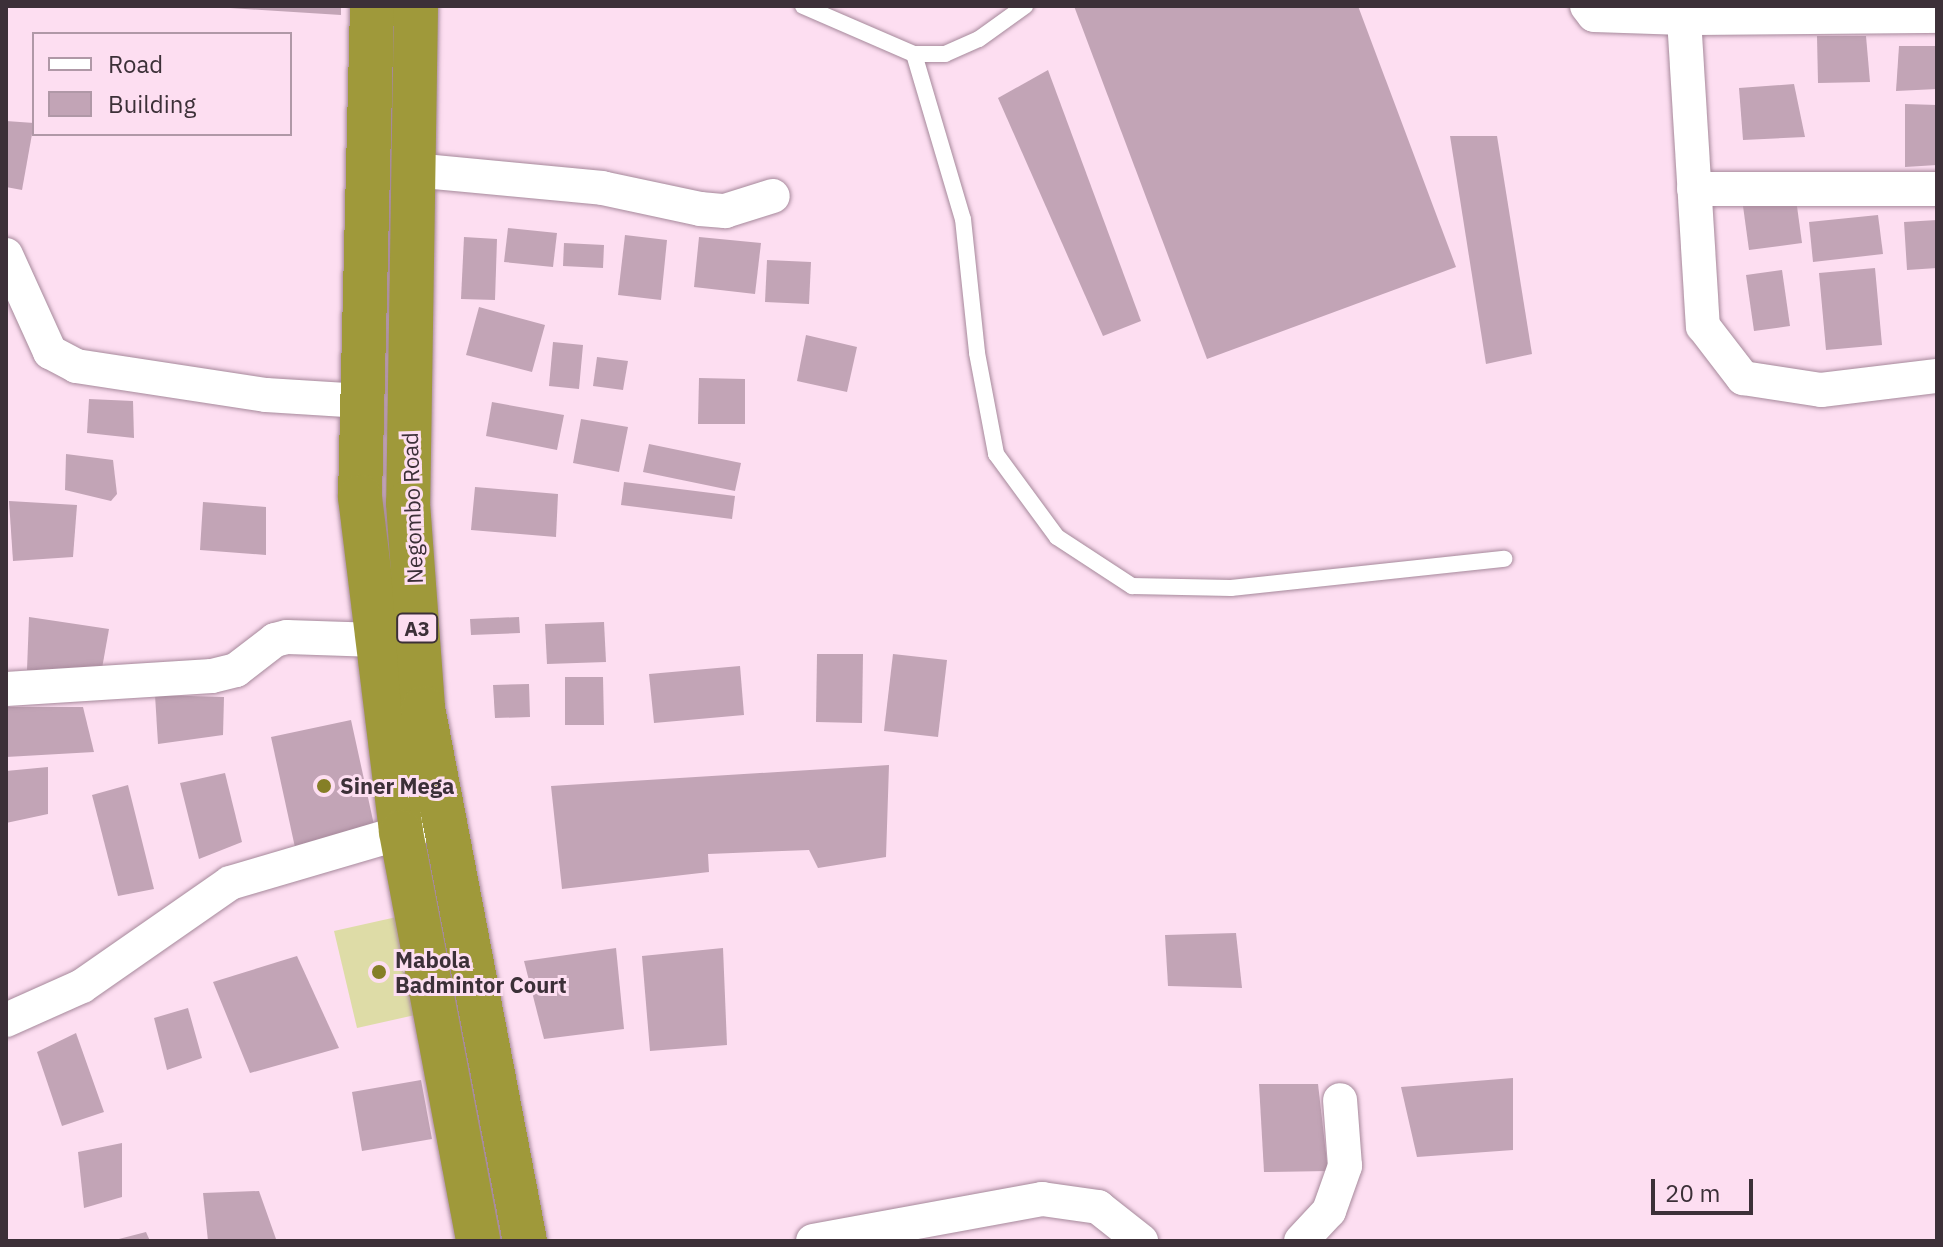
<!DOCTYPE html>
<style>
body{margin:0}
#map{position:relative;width:1943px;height:1247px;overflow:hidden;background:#fddef1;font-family:"IBM Plex Sans",sans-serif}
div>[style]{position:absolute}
.green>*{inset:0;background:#dedca7}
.building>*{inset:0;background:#c2a4b6}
.roads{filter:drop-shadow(0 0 2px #a6899b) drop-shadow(0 0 2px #a6899b)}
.lane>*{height:16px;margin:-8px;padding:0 8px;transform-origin:8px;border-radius:8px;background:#fff}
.street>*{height:34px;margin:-17px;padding:0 17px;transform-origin:17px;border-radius:17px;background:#fff}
.highway>*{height:44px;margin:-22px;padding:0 22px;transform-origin:22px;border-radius:22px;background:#9f993a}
.dots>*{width:22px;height:22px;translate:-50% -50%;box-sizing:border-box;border:4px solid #fddef1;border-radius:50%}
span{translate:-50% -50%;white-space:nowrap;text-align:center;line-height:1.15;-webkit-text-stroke:6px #fddef1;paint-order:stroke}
.shield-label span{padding:2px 6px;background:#fddef1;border:2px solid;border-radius:6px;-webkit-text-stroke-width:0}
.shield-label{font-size:20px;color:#3c3038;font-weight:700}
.street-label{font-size:22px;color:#3c3038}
.poi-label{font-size:22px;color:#3c3038;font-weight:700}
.left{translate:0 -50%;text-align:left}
.frame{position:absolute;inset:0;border:8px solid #3c3038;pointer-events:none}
.legend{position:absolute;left:32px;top:32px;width:260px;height:104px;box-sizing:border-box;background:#fddef1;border:2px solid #b098a7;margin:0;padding:10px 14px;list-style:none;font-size:24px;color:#3c3038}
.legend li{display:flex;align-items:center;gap:16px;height:40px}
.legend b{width:40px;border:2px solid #b098a7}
.scale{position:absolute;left:1651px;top:1179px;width:102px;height:36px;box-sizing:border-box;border:4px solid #3c3038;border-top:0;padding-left:10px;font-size:24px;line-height:28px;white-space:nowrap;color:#3c3038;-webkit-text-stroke:6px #fddef1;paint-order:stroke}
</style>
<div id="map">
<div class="green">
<i style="clip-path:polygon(401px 916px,424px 1013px,357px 1028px,334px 931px)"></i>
</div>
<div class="building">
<i style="clip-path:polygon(230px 6px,341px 6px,341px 15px,230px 8px)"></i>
<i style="clip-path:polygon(1074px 6px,1358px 6px,1456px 267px,1207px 359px)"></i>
<i style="clip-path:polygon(1817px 36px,1866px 36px,1870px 82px,1818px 83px)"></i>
<i style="clip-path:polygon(1899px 46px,1937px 46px,1937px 89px,1896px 91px)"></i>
<i style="clip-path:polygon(1048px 70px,1141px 321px,1103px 336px,998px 98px)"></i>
<i style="clip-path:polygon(1794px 84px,1805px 137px,1743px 140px,1739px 88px)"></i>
<i style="clip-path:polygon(1905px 104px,1937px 105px,1937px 165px,1905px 167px)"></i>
<i style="clip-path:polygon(6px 121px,34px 123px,22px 190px,6px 187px)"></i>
<i style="clip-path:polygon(1450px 136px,1497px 136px,1532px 354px,1486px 364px)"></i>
<i style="clip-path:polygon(1796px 199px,1802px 243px,1749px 250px,1743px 206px)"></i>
<i style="clip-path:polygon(1878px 215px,1883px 254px,1813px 262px,1809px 222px)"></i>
<i style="clip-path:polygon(1937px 220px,1937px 268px,1907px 270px,1904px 222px)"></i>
<i style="clip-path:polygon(508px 228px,557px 233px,553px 267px,504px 262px)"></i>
<i style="clip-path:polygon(625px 235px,667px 240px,661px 300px,618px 295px)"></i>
<i style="clip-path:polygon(464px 237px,497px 239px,495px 300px,461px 299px)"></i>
<i style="clip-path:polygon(699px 237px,761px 243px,755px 294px,694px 287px)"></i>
<i style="clip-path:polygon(564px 243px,604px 245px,603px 268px,563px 266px)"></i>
<i style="clip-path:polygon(767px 260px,811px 262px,809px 304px,765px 302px)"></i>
<i style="clip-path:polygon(1875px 268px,1882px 345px,1826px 350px,1819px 273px)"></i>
<i style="clip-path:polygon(1782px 270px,1790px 326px,1754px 331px,1746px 275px)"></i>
<i style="clip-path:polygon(479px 307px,545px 325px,532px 372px,466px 355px)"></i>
<i style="clip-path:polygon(806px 335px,857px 347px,847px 392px,797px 381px)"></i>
<i style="clip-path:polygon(553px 342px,583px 345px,579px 389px,549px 386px)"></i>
<i style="clip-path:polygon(597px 357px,628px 361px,623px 390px,593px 386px)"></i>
<i style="clip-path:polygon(699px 378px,745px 379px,745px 424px,698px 424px)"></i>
<i style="clip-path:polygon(89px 399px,133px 401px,134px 438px,87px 433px)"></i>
<i style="clip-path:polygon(492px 402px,564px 415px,557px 450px,486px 436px)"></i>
<i style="clip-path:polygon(581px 419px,628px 427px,619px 472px,573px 463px)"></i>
<i style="clip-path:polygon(649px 444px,741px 463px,735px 491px,643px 472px)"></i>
<i style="clip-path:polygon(66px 454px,113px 460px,117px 494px,111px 501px,65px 490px)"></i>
<i style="clip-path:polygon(624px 482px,735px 496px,732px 519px,621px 505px)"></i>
<i style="clip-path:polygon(475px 487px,558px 494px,556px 537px,471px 530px)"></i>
<i style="clip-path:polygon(9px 501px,77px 505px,73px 557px,13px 561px)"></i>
<i style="clip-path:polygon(203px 502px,266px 507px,266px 555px,200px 550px)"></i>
<i style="clip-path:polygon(29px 617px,109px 629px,101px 674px,27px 670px)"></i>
<i style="clip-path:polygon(519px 617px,520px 633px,471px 635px,470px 619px)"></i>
<i style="clip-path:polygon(604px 622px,606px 662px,547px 664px,545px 624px)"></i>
<i style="clip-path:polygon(817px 654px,863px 654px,862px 723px,816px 722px)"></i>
<i style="clip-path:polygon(893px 654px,947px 660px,938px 737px,884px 731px)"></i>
<i style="clip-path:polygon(740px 666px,744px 715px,654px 723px,649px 674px)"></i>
<i style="clip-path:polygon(565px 677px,603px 677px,604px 725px,565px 725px)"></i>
<i style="clip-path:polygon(529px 684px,530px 717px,495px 718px,493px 685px)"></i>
<i style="clip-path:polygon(155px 695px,224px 697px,223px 735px,158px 744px)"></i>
<i style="clip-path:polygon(6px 707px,83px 707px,94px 752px,6px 757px)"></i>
<i style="clip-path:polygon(351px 720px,376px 834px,296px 852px,271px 737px)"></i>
<i style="clip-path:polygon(889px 765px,886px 857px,818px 868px,809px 850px,708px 854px,709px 872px,562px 889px,551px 786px)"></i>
<i style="clip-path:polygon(48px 767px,48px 814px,6px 823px,6px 771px)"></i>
<i style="clip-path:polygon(225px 773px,242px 842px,199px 859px,180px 783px)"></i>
<i style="clip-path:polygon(128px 785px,154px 889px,118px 896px,92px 795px)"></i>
<i style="clip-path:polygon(1236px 933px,1242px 988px,1168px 986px,1165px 935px)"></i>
<i style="clip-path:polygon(616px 948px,624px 1029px,544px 1039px,524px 961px)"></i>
<i style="clip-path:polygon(723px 948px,727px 1045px,650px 1051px,642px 956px)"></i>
<i style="clip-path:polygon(297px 956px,339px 1048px,250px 1073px,213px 982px)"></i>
<i style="clip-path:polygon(188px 1008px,202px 1058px,167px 1070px,154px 1018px)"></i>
<i style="clip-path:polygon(76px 1033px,104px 1112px,62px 1126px,37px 1052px)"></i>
<i style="clip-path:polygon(1513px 1078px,1513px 1150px,1417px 1157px,1401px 1087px)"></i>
<i style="clip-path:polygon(421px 1080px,432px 1139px,362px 1151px,352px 1092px)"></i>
<i style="clip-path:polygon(1259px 1084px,1318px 1084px,1328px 1171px,1264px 1172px)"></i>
<i style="clip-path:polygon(122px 1143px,122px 1197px,84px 1208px,78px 1152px)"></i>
<i style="clip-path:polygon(259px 1191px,276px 1239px,208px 1241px,203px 1193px)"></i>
<i style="clip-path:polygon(146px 1232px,150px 1241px,116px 1241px,115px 1240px)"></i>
</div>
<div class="roads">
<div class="lane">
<i style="left:803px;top:6px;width:121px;rotate:23.4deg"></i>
<i style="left:914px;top:54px;width:31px"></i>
<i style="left:945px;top:54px;width:37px;rotate:-24deg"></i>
<i style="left:979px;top:39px;width:57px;rotate:-35.7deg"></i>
<i style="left:914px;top:54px;width:172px;rotate:73.5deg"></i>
<i style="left:963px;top:219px;width:135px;rotate:84deg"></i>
<i style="left:977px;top:353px;width:103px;rotate:79.3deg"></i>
<i style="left:996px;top:454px;width:103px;rotate:53.7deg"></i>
<i style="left:1057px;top:537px;width:90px;rotate:33.2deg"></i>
<i style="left:1132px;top:586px;width:99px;rotate:1.2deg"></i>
<i style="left:1231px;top:588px;width:275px;rotate:-6.1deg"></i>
</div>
<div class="street">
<i style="left:1587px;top:6px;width:11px;rotate:52deg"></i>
<i style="left:1594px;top:15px;width:90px;rotate:1.9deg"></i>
<i style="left:1684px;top:18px;width:309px;rotate:86.5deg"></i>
<i style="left:1703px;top:326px;width:66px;rotate:52.4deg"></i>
<i style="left:1743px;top:378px;width:79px;rotate:8.7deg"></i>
<i style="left:1821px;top:390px;width:117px;rotate:-6.9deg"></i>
<i style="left:1684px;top:18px;width:253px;rotate:-0.5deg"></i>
<i style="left:413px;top:170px;width:190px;rotate:5.4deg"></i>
<i style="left:602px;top:188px;width:100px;rotate:12.1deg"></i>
<i style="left:700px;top:209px;width:25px;rotate:5deg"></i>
<i style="left:725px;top:211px;width:50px;rotate:-17.4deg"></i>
<i style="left:1694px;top:189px;width:243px"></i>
<i style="left:6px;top:255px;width:107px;rotate:65.6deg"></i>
<i style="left:50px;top:352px;width:30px;rotate:28deg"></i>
<i style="left:76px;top:366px;width:192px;rotate:8.7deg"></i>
<i style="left:266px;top:395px;width:96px;rotate:3.6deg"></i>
<i style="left:6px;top:689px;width:206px;rotate:-3.6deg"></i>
<i style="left:212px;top:676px;width:25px;rotate:-14deg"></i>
<i style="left:236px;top:670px;width:49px;rotate:-37.6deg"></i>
<i style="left:275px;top:640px;width:12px;rotate:-14deg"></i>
<i style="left:287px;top:637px;width:90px;rotate:1.9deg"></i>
<i style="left:6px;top:1020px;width:83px;rotate:-24.1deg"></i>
<i style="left:82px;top:986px;width:180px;rotate:-34.8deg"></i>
<i style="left:230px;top:883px;width:202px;rotate:-16.4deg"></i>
<i style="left:813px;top:1241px;width:233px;rotate:-10.4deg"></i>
<i style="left:1042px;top:1199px;width:57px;rotate:8.1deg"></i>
<i style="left:1098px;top:1207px;width:55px;rotate:38.3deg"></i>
<i style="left:1301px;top:1241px;width:41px;rotate:-47deg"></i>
<i style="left:1329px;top:1211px;width:48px;rotate:-70.4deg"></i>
<i style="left:1345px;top:1166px;width:66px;rotate:-94.3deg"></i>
</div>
<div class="highway">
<i style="left:372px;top:6px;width:491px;rotate:91.4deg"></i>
<i style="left:360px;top:497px;width:337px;rotate:83deg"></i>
<i style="left:401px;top:832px;width:416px;rotate:79.3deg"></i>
<i style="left:416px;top:6px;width:497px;rotate:90.9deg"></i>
<i style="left:408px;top:503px;width:206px;rotate:85.8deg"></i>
<i style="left:423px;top:708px;width:543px;rotate:79.17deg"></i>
</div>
</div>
<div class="dots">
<i style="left:324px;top:786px;background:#857f26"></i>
<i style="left:379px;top:972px;background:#857f26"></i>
</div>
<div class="shield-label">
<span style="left:417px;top:628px">A3</span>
</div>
<div class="street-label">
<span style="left:412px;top:508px;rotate:-92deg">Negombo Road</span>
</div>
<div class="poi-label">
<span class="left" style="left:340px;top:786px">Siner Mega</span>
<span class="left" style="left:395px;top:972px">Mabola<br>Badmintor Court</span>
</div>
<div class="frame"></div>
<ul class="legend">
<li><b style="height:10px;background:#fff"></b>Road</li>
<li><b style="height:22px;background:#c2a4b6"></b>Building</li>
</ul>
<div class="scale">20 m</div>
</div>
